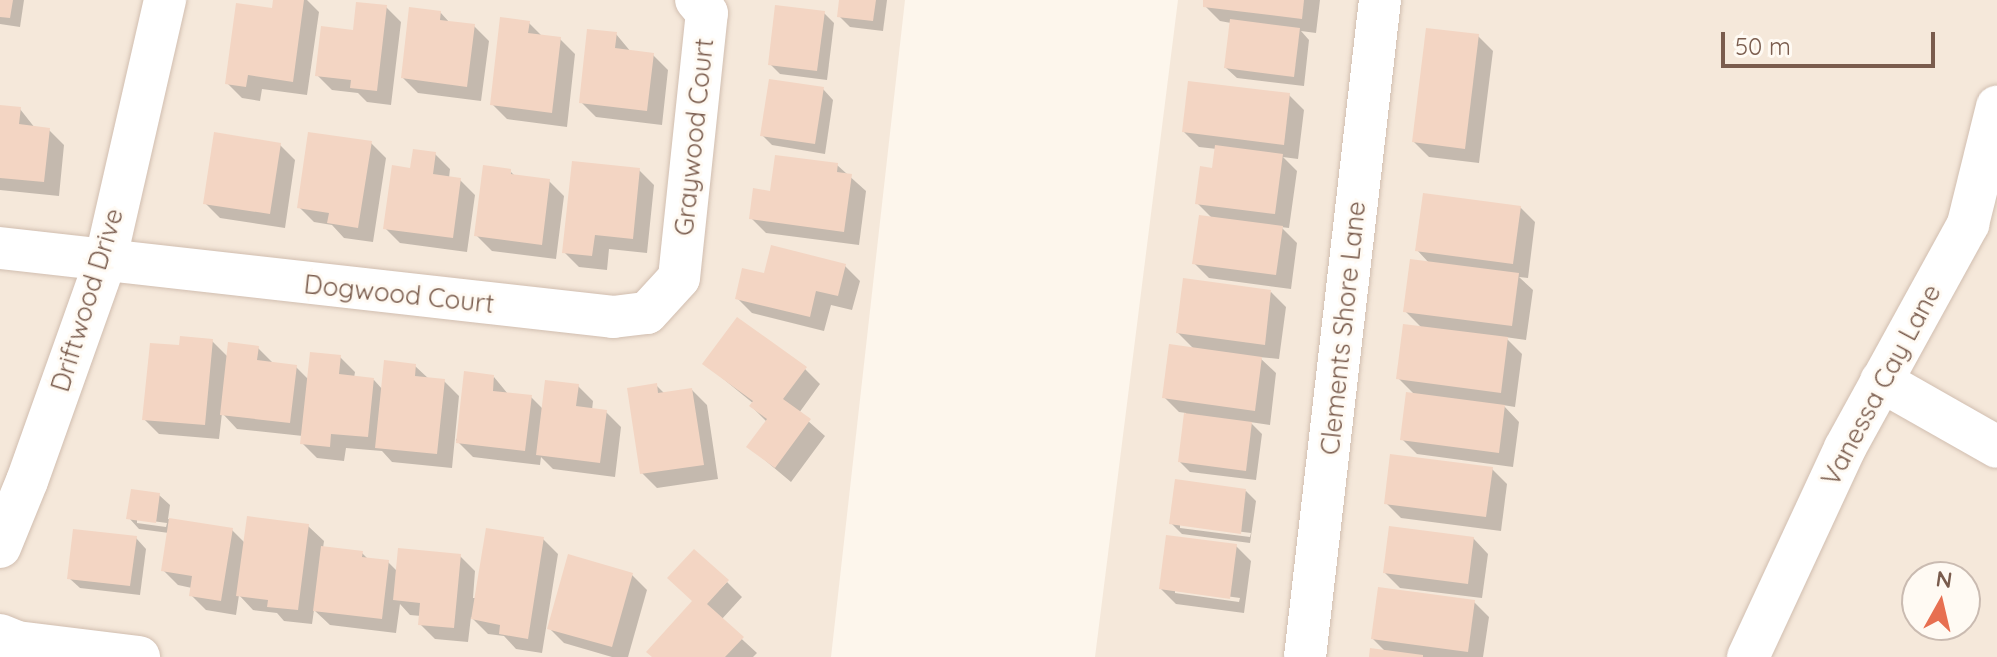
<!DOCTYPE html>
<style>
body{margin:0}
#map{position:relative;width:1997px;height:657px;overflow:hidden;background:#fdf6ec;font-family:Quicksand,sans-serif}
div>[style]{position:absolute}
.residential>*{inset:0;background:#f5e8da}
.shadow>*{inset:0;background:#0003}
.building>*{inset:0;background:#f3d5c3}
.roads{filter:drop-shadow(0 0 2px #d1beb0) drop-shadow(0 0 2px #d1beb0)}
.minor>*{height:42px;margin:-21px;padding:0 21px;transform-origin:21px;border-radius:21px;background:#fff}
span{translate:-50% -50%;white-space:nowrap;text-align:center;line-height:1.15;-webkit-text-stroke:6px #fffaf3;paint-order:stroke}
.street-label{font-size:26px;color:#7a5c4d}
.north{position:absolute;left:1901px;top:561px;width:80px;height:80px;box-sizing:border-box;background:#fffaf3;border:2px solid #cabbb1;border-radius:50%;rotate:8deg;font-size:22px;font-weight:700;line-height:32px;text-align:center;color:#7a5c4d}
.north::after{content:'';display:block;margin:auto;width:28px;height:36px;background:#e76f51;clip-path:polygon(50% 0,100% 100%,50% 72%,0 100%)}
.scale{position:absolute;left:1721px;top:32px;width:214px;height:36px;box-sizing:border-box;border:4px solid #7a5c4d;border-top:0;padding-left:10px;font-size:24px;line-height:28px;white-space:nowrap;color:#7a5c4d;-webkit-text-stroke:6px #fffaf3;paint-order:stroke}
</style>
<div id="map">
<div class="residential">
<i style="clip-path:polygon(0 0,905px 0,831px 657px,0 657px)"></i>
<i style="clip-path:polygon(evenodd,1178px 0,1997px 0,1997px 657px,1095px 657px,1178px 0,1917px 577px,1965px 577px,1965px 625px,1917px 625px,1917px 577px)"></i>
</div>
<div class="shadow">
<i style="clip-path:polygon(0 0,24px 0,20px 27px,0 24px)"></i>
<i style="clip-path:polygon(275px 0,307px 0,319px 12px,307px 95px,262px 89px,260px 101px,242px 98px,227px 83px,273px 10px)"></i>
<i style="clip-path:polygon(841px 0,887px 0,883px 31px,850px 27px,840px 17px)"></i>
<i style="clip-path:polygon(1205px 0,1320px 0,1316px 33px,1301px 31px,1309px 40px,1304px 86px,1237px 78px,1226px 68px,1231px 23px,1220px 21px,1205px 6px)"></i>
<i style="clip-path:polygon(386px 7px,401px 22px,391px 105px,367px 102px,358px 93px,332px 90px,317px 75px,355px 33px)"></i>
<i style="clip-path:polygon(440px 12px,450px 23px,474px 26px,489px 41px,481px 101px,418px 93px,403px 78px)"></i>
<i style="clip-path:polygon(824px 13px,834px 23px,827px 80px,780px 74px,770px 64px)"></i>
<i style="clip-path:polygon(529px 23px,543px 37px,560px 39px,575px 54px,567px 127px,507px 119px,492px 104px)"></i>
<i style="clip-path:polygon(616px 34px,631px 52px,653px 55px,668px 70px,662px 125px,596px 117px,581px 102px)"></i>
<i style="clip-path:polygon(1478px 36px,1493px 51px,1479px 163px,1429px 157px,1414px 142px)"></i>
<i style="clip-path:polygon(823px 89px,833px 100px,825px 154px,772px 145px,762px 135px)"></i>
<i style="clip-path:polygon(1289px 95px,1304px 110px,1298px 159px,1283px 157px,1297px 171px,1289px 228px,1281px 227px,1297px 243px,1291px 289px,1209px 278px,1194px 263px,1213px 219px,1197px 203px,1214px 170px,1217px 149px,1199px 147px,1184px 132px)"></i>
<i style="clip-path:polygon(0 107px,20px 109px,35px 128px,49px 130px,64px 145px,59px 196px,0 190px)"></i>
<i style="clip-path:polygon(371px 143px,386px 158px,373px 242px,344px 238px,332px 225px,314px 222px,299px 207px)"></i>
<i style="clip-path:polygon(280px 145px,295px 160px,285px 228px,220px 218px,205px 203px)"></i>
<i style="clip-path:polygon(435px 154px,450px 169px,449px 178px,460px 180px,475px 195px,467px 252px,400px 243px,385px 228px,412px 170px)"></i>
<i style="clip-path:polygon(837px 165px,866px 191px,859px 245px,766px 233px,751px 218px,772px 193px)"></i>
<i style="clip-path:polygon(639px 170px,654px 185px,647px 253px,609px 249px,607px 270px,579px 267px,564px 252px)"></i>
<i style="clip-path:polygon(510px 171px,516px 177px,549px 181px,564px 196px,556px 259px,492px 251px,477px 236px)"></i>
<i style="clip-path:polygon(1520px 207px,1535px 222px,1528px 278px,1519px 277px,1533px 290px,1526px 340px,1505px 337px,1522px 354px,1515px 407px,1503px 405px,1519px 422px,1513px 467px,1417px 454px,1402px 439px,1415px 395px,1398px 378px,1422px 328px,1405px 311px,1430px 264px,1417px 250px)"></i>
<i style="clip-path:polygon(845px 266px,860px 281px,852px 310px,831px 305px,824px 331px,752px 313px,737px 298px,765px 276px)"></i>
<i style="clip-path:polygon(1271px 292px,1286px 307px,1279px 359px,1259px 357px,1276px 373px,1270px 425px,1250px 422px,1262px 434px,1256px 480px,1190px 472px,1180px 462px,1186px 413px,1179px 412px,1164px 397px,1195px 350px,1178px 333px)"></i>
<i style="clip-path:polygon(212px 341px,228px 357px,258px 348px,273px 363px,296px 367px,309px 380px,340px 357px,355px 372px,354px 378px,374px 380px,383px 390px,415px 366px,429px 379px,444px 381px,459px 396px,452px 468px,392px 462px,382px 451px,346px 448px,344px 461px,317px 458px,302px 443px,303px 436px,237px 429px,222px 413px,219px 439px,159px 434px,144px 419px,181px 348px)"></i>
<i style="clip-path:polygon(705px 364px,805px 369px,820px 384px,799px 413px,825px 436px,791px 482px,749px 447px,767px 422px,751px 406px,754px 404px)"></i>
<i style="clip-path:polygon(494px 377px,508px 394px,531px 397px,544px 410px,578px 386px,593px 401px,592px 410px,606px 412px,621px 427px,615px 477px,553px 469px,541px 457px,540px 465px,473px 457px,456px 440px)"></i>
<i style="clip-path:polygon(656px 385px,665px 394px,692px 390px,707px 405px,718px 479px,657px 488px,642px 473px)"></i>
<i style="clip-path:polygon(1492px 469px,1507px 484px,1501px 531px,1401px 518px,1386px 503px)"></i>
<i style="clip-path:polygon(evenodd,1246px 491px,1256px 501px,1250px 543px,1182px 534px,1171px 523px,1246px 491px,1180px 524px,1251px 533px,1250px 537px,1180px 528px,1180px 524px)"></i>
<i style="clip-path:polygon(evenodd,159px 495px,170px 505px,168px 519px,232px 530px,245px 543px,308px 526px,324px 541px,323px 548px,362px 553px,368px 559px,388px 562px,398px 572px,460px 556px,475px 571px,473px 598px,476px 598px,543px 539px,558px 554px,542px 653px,516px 649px,504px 636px,488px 634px,471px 617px,468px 642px,435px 639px,420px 624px,421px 616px,410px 615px,400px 604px,396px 633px,330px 625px,314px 610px,312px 624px,284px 621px,277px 613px,253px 610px,239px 595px,236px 615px,206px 610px,191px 595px,192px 588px,178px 585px,163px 570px,169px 533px,139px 529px,129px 518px,159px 495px,137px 519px,167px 523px,166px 527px,137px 523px,137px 519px)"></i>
<i style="clip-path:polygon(136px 538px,146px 549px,140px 595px,80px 588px,69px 578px)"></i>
<i style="clip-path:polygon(1473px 538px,1488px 554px,1482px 598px,1400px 588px,1385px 573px)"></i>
<i style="clip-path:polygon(evenodd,1236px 546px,1251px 561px,1244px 613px,1176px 604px,1161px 589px,1236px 546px,1175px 589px,1240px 598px,1239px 602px,1175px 593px,1175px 589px)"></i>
<i style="clip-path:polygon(632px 575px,647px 590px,628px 657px,612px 657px,564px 643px,548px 627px)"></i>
<i style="clip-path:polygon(727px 582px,742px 597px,721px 620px,757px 653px,753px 657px,654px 657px)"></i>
<i style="clip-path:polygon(1474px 602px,1489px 617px,1483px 657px,1371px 657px,1387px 653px,1373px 639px)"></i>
</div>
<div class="building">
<i style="clip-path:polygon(0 0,13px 0,10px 18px,0 17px)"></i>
<i style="clip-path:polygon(273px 0,304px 0,293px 82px,248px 75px,246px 87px,225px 84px,236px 3px,272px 8px)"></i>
<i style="clip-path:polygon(839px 0,876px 0,873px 21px,837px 17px)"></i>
<i style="clip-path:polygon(1203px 0,1304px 0,1302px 19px,1203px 7px)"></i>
<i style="clip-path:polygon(356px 2px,387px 5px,377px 91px,350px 88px,351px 80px,315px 76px,321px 26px,353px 30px)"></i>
<i style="clip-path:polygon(775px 5px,825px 11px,817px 71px,768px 65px)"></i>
<i style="clip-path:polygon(409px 7px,441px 11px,440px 20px,475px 24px,467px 87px,401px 78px)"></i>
<i style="clip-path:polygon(500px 17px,530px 21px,528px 33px,561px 37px,552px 113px,490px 105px)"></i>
<i style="clip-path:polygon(1230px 19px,1300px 28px,1294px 77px,1224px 68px)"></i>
<i style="clip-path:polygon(1426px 28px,1479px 34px,1465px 149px,1412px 142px)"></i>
<i style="clip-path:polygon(587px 29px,617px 32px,615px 48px,654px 53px,647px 111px,579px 103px)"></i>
<i style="clip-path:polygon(769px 79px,824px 87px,815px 144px,760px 136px)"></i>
<i style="clip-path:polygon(1188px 81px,1290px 93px,1284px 145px,1182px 132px)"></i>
<i style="clip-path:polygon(0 105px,21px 107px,19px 124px,50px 128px,44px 182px,0 178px)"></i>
<i style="clip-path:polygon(214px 132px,281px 143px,270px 214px,203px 204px)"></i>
<i style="clip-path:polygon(308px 132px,372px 141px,358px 228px,327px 223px,329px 213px,297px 208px)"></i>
<i style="clip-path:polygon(1215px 145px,1283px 154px,1275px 214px,1195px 204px,1200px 166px,1212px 168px)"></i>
<i style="clip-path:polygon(413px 149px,436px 152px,433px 174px,461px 178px,453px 238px,383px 229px,392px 165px,410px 168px)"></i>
<i style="clip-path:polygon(775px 155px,838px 163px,837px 172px,852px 174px,844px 232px,749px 219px,753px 188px,770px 191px)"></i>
<i style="clip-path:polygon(572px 161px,640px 168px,633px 239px,595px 235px,592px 256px,562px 253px)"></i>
<i style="clip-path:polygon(483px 165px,511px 169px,511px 174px,550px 179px,542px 245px,474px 236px)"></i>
<i style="clip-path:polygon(1423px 193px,1521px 206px,1513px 264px,1415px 251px)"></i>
<i style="clip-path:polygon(1199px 215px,1283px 226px,1276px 275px,1192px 264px)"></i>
<i style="clip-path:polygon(771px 245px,846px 264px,838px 296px,816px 291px,810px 317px,735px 299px,742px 268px,764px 273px)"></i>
<i style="clip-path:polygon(1410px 259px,1519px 273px,1512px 326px,1403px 312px)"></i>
<i style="clip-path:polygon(1183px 278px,1271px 290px,1265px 345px,1176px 333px)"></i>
<i style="clip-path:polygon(737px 317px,807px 367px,783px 399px,811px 419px,775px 468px,746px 447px,767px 419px,749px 406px,753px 401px,702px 364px)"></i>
<i style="clip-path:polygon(1403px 324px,1508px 337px,1501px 393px,1396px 379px)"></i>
<i style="clip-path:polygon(180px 336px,213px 339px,205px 425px,142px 420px,150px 343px,179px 345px)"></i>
<i style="clip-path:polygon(228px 342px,259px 346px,257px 360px,297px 365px,290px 423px,220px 415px)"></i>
<i style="clip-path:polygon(1169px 344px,1262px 357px,1255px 411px,1162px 398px)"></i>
<i style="clip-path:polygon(310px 352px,341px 355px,339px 374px,374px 378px,368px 437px,331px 434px,330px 447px,300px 444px)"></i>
<i style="clip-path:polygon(384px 360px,416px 364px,415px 376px,445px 379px,437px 454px,375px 448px)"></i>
<i style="clip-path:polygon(464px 371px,494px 375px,493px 391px,532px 395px,525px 451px,456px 443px)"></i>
<i style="clip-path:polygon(545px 380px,579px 384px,576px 406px,607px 410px,600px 463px,536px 455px)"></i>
<i style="clip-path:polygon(657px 383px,658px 393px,692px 388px,704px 465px,640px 474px,627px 388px)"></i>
<i style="clip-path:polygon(1406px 392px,1505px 405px,1499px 453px,1400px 440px)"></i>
<i style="clip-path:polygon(1184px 413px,1252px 422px,1246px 471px,1178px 462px)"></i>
<i style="clip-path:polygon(1390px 454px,1493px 467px,1486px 517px,1384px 504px)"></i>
<i style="clip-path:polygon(1175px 479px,1246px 489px,1241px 534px,1169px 524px)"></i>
<i style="clip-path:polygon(131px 489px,160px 493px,156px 523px,126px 519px)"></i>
<i style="clip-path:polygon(247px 516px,309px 524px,298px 610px,267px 607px,268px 600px,236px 596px)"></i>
<i style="clip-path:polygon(169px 518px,233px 528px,221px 601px,189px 596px,192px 576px,161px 571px)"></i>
<i style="clip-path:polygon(1389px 526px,1474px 537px,1468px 584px,1383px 573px)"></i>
<i style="clip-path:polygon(486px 528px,544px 537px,528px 639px,499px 634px,500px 625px,471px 619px)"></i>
<i style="clip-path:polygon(73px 529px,137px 536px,130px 586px,67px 579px)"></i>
<i style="clip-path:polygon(1166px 535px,1237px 544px,1230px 599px,1159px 589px)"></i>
<i style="clip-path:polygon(321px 546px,363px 551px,362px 557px,389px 560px,382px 619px,313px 611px)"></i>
<i style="clip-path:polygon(398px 548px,461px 554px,454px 628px,418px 625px,420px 603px,393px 600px)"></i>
<i style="clip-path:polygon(694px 549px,729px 580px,707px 604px,744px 637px,725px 657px,652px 657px,646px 652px,692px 601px,667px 578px)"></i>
<i style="clip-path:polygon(568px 554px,633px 573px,612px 647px,547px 629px)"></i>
<i style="clip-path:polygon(1378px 587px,1475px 600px,1468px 652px,1371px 639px)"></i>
<i style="clip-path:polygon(1370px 648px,1423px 655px,1423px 657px,1369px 657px)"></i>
</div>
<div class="roads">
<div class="minor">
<i style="left:0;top:248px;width:617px;rotate:6.42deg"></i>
<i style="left:613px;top:317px;width:34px;rotate:-7deg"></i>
<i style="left:647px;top:313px;width:47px;rotate:-47.6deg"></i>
<i style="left:679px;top:278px;width:266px;rotate:-84deg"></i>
<i style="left:707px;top:13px;width:17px;rotate:-130deg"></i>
<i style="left:1881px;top:381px;width:133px;rotate:29.6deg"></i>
<i style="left:0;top:547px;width:71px;rotate:-67.8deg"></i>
<i style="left:27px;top:481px;width:232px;rotate:-70.4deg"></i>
<i style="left:105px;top:262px;width:269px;rotate:-77.1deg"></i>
<i style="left:0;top:635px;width:18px;rotate:22deg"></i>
<i style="left:17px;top:642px;width:123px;rotate:7deg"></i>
<i style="left:1305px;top:657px;width:661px;rotate:-83.49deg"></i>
<i style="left:1748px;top:657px;width:230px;rotate:-65.1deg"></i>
<i style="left:1845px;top:448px;width:256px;rotate:-61.2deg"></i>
<i style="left:1968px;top:224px;width:121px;rotate:-76.1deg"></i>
</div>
</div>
<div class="street-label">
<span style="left:694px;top:137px;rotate:-84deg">Graywood Court</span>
<span style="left:399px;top:294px;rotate:6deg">Dogwood Court</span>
<span style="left:87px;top:300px;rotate:-73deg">Driftwood Drive</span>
<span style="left:1343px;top:328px;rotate:-84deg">Clements Shore Lane</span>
<span style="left:1881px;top:385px;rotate:-62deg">Vanessa Cay Lane</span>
</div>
<div class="north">N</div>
<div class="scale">50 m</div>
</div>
